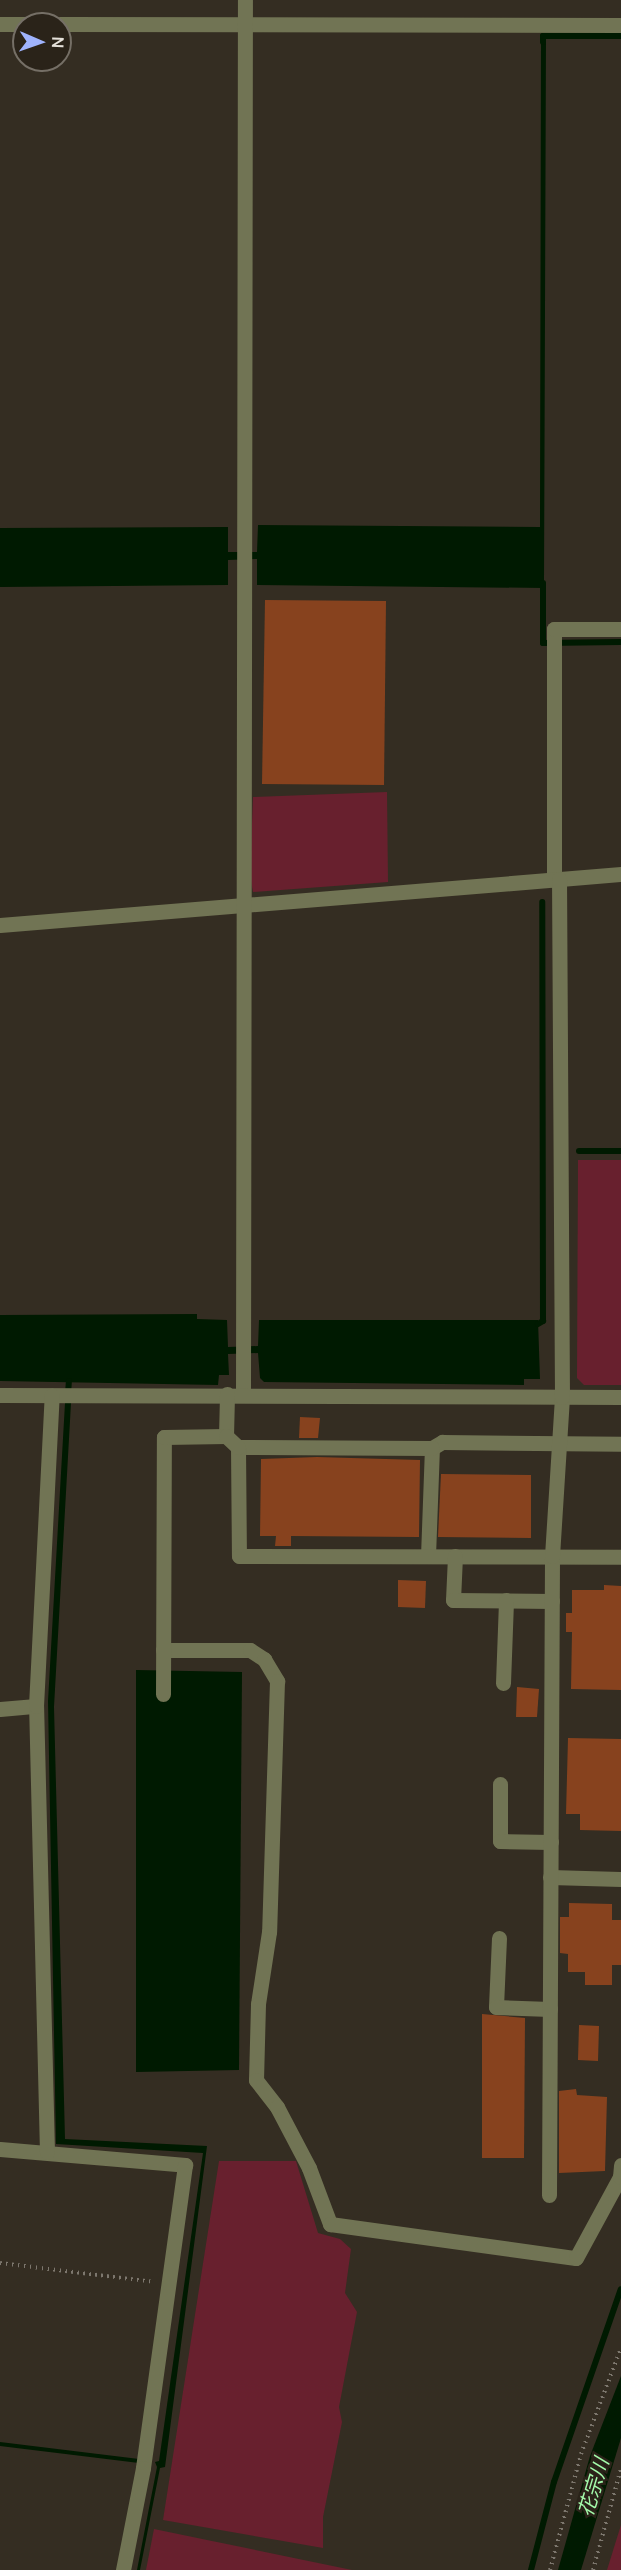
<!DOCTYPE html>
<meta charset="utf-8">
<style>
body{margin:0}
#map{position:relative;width:621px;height:2570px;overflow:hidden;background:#342d22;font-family:Manrope,"Noto Sans JP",sans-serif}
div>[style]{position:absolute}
.green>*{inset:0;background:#68202e}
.water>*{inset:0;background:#001a01}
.stream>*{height:6px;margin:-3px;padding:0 3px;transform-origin:3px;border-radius:3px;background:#001a01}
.building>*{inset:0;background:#87421e}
.path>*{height:4px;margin-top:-2px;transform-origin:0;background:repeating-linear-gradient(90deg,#7d776e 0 1.5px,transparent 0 6px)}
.minor>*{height:15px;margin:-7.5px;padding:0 7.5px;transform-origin:7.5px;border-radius:7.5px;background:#717454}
span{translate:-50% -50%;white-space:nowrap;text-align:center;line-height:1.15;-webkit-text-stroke:5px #2a2319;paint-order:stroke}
.water-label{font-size:20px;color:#a4fbab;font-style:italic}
.north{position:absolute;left:12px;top:12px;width:60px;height:60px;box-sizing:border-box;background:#2a2319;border:2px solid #756f66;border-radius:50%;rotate:92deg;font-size:16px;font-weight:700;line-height:24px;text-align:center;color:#e5e1da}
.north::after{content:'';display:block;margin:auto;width:21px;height:27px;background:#9fb3fd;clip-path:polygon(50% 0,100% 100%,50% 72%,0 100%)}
</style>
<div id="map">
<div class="green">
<i style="clip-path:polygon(387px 792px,388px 882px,253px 892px,250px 876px,253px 797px)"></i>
<i style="clip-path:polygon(578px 1160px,621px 1160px,621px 1385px,584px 1385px,577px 1378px)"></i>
<i style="clip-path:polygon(219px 2161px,296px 2161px,318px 2233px,340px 2239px,351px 2249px,345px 2293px,357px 2312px,339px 2407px,342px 2422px,323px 2517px,323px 2548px,163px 2520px)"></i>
<i style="clip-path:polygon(621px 2525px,621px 2570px,607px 2570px)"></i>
<i style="clip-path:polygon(154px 2529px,352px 2570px,146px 2570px)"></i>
</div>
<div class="water">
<i style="clip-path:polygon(541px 34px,546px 34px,544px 588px,257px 585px,257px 559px,228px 560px,228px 585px,0 587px,0 528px,228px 527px,228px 552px,257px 552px,258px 525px,540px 527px)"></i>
<i style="clip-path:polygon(197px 1314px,197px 1319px,227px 1320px,228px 1347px,258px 1346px,259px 1320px,538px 1320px,540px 1379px,524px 1379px,524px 1385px,264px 1382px,260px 1378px,258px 1353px,228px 1354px,229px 1375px,219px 1375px,218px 1385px,0 1381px,0 1315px)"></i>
<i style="clip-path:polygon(65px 1403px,71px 1403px,54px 1707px,65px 2139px,207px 2146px,165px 2467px,160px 2468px,140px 2570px,137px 2570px,157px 2467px,155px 2462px,159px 2461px,203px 2153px,56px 2144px,48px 1701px)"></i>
<i style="clip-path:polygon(136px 1670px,242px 1672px,239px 2070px,136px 2072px)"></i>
<i style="clip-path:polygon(621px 2376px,621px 2438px,581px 2570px,558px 2570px,590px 2456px)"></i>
<i style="clip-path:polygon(0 2442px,139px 2459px,139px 2463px,0 2446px)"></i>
</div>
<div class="stream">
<i style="left:543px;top:42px;width:6px;rotate:-90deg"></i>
<i style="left:543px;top:36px;width:78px"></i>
<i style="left:543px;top:583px;width:60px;rotate:90deg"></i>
<i style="left:543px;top:643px;width:78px;rotate:-0.7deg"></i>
<i style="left:579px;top:1151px;width:42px"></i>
<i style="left:538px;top:1324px;width:6px;rotate:-31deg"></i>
<i style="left:543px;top:1321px;width:419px;rotate:-90.1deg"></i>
<i style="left:68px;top:1394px;width:13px;rotate:-86deg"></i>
<i style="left:531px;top:2570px;width:91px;rotate:-75.4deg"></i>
<i style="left:554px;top:2482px;width:204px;rotate:-70.9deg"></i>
</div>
<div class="building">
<i style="clip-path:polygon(265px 600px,386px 601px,384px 785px,262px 784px)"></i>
<i style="clip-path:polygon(300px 1417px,320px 1418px,318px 1438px,299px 1438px)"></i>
<i style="clip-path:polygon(317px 1457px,420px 1460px,419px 1537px,291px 1536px,291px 1546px,275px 1546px,276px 1536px,260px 1536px,261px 1459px)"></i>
<i style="clip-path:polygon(441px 1474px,531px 1475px,531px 1538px,438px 1537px)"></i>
<i style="clip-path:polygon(398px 1580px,426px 1581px,425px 1608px,398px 1607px)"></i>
<i style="clip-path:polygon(604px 1585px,621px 1586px,621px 1690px,571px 1689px,572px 1632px,566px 1632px,566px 1613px,572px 1613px,572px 1590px,604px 1590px)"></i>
<i style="clip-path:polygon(517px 1687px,539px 1689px,537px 1717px,516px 1717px)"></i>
<i style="clip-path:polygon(568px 1738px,621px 1739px,621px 1831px,580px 1830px,580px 1814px,566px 1814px)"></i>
<i style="clip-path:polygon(569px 1903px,612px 1904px,612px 1920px,621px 1920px,621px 1965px,612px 1965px,612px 1985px,585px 1985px,585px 1972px,568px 1972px,568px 1954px,560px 1953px,560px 1917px,569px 1917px)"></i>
<i style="clip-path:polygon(482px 2014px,525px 2018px,524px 2158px,482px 2158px)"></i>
<i style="clip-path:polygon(579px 2025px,599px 2026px,598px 2061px,578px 2060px)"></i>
<i style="clip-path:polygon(576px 2089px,577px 2095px,607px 2097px,605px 2171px,559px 2173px,559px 2091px)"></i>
</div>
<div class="path">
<i style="left:0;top:2263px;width:155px;rotate:7deg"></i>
<i style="left:550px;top:2570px;width:120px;rotate:-75deg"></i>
<i style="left:581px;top:2454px;width:113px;rotate:-69.3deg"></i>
<i style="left:593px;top:2570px;width:106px;rotate:-74.6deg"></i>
</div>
<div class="minor">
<i style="left:0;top:24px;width:24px"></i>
<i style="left:60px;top:24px;width:561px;rotate:0.1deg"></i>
<i style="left:554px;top:880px;width:251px;rotate:-90deg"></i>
<i style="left:554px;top:629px;width:67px"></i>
<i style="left:0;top:925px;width:623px;rotate:-4.69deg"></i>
<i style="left:243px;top:1393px;width:1393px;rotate:-89.92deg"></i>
<i style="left:0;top:1395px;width:621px;rotate:0.18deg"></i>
<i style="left:226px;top:1436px;width:42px;rotate:-88.6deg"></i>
<i style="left:432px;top:1448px;width:12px;rotate:-31deg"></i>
<i style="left:442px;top:1442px;width:179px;rotate:0.6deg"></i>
<i style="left:428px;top:1556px;width:108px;rotate:-87.9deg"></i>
<i style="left:432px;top:1448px;width:194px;rotate:-179.7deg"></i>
<i style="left:238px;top:1447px;width:109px;rotate:89.5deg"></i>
<i style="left:239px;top:1556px;width:382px;rotate:0.1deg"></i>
<i style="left:455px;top:1556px;width:44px;rotate:92.6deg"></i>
<i style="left:453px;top:1600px;width:99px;rotate:0.6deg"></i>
<i style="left:163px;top:1650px;width:87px"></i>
<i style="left:250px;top:1650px;width:17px;rotate:33deg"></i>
<i style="left:264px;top:1659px;width:26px;rotate:59deg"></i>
<i style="left:277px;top:1681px;width:251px;rotate:91.8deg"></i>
<i style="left:269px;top:1932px;width:73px;rotate:98.7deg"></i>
<i style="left:258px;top:2004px;width:76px;rotate:91.5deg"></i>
<i style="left:256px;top:2080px;width:34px;rotate:52deg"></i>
<i style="left:277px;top:2107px;width:69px;rotate:62.3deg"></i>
<i style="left:309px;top:2168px;width:60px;rotate:69.4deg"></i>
<i style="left:330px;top:2224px;width:248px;rotate:7.9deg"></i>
<i style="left:576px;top:2258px;width:92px;rotate:-61.5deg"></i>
<i style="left:620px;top:2177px;width:12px;rotate:-85deg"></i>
<i style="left:503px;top:1683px;width:83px;rotate:-87.9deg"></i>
<i style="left:163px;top:1694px;width:257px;rotate:-89.8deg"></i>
<i style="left:164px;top:1437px;width:62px;rotate:-0.9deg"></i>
<i style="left:226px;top:1436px;width:16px;rotate:43deg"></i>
<i style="left:0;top:1709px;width:36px;rotate:-5deg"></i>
<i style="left:500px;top:1784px;width:57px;rotate:90deg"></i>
<i style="left:500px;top:1841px;width:51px;rotate:1.1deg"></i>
<i style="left:550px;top:1877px;width:71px;rotate:1.6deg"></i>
<i style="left:499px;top:1938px;width:69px;rotate:92.5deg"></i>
<i style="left:496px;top:2007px;width:54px;rotate:2.1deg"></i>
<i style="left:0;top:2149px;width:186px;rotate:4.9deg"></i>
<i style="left:185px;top:2165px;width:306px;rotate:97.9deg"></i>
<i style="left:143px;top:2468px;width:104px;rotate:101.1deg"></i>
<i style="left:47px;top:2152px;width:446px;rotate:-91.4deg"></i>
<i style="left:36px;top:1706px;width:311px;rotate:-87.1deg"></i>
<i style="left:549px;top:2195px;width:639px;rotate:-89.73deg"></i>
<i style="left:552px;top:1556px;width:159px;rotate:-86.4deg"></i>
<i style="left:562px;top:1397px;width:518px;rotate:-90.33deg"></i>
</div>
<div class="water-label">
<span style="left:593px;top:2487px;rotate:-73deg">花宗川</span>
</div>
<div class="north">N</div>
</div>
